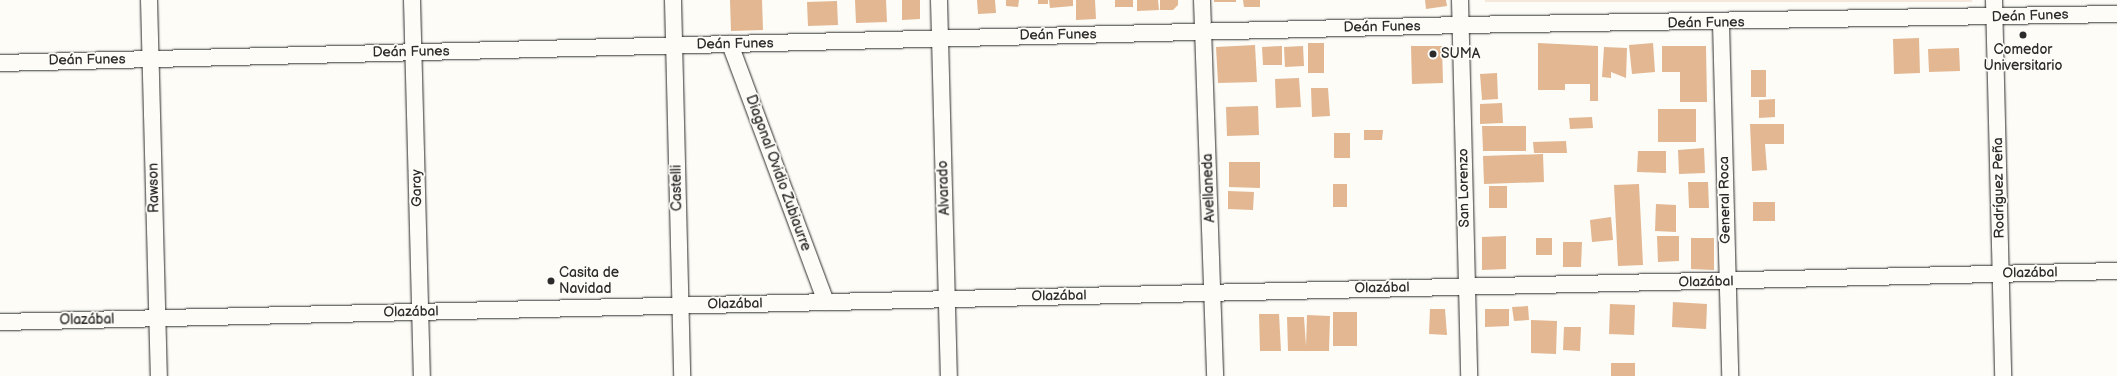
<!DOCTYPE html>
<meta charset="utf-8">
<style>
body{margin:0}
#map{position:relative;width:2117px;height:376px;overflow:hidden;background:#fdfcf7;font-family:"Balsamiq Sans",sans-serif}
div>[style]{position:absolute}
.built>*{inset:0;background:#f5e7d9}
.building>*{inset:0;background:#e2b792}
.roads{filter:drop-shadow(0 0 1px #2b2b2b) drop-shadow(0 0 1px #2b2b2b)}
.street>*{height:16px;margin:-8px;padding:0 8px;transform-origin:8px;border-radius:8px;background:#fdfcf7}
.dots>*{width:11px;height:11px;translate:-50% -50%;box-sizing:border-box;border:2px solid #fdfcf7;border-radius:50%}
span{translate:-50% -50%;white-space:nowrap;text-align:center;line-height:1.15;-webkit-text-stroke:3.5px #fdfcf7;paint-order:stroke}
.street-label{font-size:14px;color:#2b2b2b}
.poi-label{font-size:14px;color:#2b2b2b}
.left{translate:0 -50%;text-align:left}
</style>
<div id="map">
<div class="built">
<i style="clip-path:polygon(1485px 0,1972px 0,1972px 2px,1485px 2px)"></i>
</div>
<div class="building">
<i style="clip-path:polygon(730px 0,762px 0,763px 30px,731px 31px)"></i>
<i style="clip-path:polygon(855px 0,886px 0,887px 22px,856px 23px)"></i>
<i style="clip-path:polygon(902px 0,920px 0,920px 19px,902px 20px)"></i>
<i style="clip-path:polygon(977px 0,995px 0,996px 13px,978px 14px)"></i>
<i style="clip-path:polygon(1006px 0,1019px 0,1018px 7px,1006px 6px)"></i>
<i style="clip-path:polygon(1038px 0,1048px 0,1048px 4px,1038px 4px)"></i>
<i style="clip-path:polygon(1049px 0,1073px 0,1073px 6px,1050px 8px)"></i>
<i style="clip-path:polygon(1076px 0,1095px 0,1096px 19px,1076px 20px)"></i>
<i style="clip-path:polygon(1115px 0,1133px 0,1133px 7px,1115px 7px)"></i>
<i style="clip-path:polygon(1137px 0,1158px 0,1159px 10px,1137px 11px)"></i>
<i style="clip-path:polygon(1160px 0,1178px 0,1178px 5px,1173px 10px,1160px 10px)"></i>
<i style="clip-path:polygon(1214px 0,1236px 0,1236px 2px,1214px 2px)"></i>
<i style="clip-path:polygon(1243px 0,1260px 0,1260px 7px,1244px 7px)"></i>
<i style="clip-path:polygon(1425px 0,1446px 0,1447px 6px,1426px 9px)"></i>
<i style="clip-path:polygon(837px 1px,838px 25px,808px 26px,807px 2px)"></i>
<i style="clip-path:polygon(1919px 38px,1920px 73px,1894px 74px,1893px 39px)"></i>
<i style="clip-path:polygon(1308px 43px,1324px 43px,1324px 73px,1308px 73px)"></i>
<i style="clip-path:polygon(1538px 43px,1598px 46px,1598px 101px,1590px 101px,1590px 84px,1565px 84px,1565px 90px,1538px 90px)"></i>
<i style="clip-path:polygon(1653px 43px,1655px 72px,1632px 74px,1629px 45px)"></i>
<i style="clip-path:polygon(1255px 45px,1257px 82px,1218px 83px,1216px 47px)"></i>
<i style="clip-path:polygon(1282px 46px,1282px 65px,1263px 65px,1262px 47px)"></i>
<i style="clip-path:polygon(1303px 46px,1304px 66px,1285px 67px,1284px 47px)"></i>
<i style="clip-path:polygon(1411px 46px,1442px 46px,1443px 83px,1412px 84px)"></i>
<i style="clip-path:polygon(1662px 46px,1706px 46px,1707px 102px,1680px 102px,1680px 72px,1662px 72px)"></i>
<i style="clip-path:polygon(1604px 47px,1627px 48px,1626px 78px,1611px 72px,1611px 78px,1602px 77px)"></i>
<i style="clip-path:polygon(1959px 48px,1960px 71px,1929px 72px,1928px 49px)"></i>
<i style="clip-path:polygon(1751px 70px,1766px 70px,1766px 97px,1751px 97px)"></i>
<i style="clip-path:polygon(1497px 73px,1498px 99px,1482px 100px,1480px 74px)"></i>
<i style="clip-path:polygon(1299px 78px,1301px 107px,1276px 108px,1275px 79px)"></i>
<i style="clip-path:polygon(1311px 88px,1328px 88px,1330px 116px,1312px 117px)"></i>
<i style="clip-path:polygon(1775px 99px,1775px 117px,1759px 118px,1759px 100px)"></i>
<i style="clip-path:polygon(1502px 103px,1503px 123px,1480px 124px,1480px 104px)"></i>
<i style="clip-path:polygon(1258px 106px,1259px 135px,1227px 136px,1226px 107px)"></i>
<i style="clip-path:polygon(1658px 109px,1696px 109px,1696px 142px,1658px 142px)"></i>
<i style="clip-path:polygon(1592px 117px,1593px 128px,1570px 129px,1569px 118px)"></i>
<i style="clip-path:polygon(1750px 124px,1784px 124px,1784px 144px,1765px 144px,1767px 170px,1752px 171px)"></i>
<i style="clip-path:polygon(1482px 126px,1526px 126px,1526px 151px,1483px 151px)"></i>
<i style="clip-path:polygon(1364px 130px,1383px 130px,1382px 140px,1364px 140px)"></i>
<i style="clip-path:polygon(1334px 133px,1350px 133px,1350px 158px,1334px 158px)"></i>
<i style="clip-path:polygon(1566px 141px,1567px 153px,1534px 153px,1533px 142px)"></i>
<i style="clip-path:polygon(1704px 148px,1705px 173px,1679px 174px,1678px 150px)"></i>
<i style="clip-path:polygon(1638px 151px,1666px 151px,1666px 173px,1637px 172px)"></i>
<i style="clip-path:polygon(1543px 154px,1544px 182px,1484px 184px,1483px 156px)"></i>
<i style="clip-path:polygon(1229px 162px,1260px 162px,1260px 188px,1229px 187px)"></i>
<i style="clip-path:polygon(1688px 182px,1708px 182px,1709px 208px,1689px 208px)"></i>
<i style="clip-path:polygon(1333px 184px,1347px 184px,1347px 207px,1333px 207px)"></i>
<i style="clip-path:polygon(1639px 184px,1643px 265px,1618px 266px,1614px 185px)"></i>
<i style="clip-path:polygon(1489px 186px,1507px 186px,1507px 208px,1489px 208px)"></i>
<i style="clip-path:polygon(1228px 191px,1254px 192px,1253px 210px,1228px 209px)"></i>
<i style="clip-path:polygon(1753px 202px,1775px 202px,1775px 221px,1753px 221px)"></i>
<i style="clip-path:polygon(1656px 204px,1676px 205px,1676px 232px,1655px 231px)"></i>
<i style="clip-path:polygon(1611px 217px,1613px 240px,1592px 242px,1590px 220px)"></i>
<i style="clip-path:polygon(1506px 236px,1506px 269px,1482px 270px,1482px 237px)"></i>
<i style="clip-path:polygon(1657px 236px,1679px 236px,1679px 261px,1658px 262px)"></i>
<i style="clip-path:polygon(1536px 238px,1552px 238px,1552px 255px,1536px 255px)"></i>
<i style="clip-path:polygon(1691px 238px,1714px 238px,1714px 270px,1691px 269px)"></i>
<i style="clip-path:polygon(1563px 242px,1582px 242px,1581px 267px,1563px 267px)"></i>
<i style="clip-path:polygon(1673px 302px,1707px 304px,1706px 329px,1672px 327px)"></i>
<i style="clip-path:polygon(1610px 304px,1635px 305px,1634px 335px,1609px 334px)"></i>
<i style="clip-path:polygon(1528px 306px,1529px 320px,1514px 321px,1512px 307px)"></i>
<i style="clip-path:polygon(1430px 309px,1445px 309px,1447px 335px,1429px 334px)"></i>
<i style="clip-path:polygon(1485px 309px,1509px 309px,1509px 326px,1485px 327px)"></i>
<i style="clip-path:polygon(1333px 312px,1357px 312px,1357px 346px,1333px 346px)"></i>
<i style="clip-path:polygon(1259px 314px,1279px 314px,1281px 351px,1260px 351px)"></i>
<i style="clip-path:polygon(1307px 315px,1330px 316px,1329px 351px,1288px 351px,1287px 317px,1304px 317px,1306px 346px)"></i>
<i style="clip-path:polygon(1531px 320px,1557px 321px,1556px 354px,1531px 353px)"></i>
<i style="clip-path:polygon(1564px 327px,1581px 327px,1580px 351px,1563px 350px)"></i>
<i style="clip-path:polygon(1611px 363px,1635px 363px,1635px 376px,1611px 376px)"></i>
</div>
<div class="roads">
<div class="street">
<i style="left:149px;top:0;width:376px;rotate:88.5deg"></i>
<i style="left:412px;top:0;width:376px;rotate:88.5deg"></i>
<i style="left:673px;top:0;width:376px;rotate:88.6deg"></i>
<i style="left:939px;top:0;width:376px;rotate:88.5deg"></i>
<i style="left:1202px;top:0;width:376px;rotate:88deg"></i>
<i style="left:1460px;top:0;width:376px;rotate:88.6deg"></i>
<i style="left:1994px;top:0;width:376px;rotate:88.6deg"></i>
<i style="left:1721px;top:23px;width:353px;rotate:88.5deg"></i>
<i style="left:730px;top:44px;width:275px;rotate:69.6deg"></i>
<i style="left:0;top:63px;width:1461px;rotate:-1.49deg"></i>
<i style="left:1461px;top:25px;width:656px;rotate:-0.96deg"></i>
<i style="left:0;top:322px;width:2118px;rotate:-1.38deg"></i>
</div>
</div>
<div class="dots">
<i style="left:2023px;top:35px;background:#2b2b2b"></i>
<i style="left:1433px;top:54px;background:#2b2b2b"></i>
<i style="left:551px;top:281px;background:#2b2b2b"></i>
</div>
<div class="street-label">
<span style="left:2030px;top:16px;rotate:-2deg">Deán Funes</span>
<span style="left:1706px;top:23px;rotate:-1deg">Deán Funes</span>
<span style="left:1382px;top:27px;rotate:-1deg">Deán Funes</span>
<span style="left:1058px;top:35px;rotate:-1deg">Deán Funes</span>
<span style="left:735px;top:44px;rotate:-1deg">Deán Funes</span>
<span style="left:411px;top:52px;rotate:-1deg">Deán Funes</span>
<span style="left:87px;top:60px;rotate:-1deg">Deán Funes</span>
<span style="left:778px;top:173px;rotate:70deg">Diagonal Ovidio Zubiaurre</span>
<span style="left:154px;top:188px;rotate:-91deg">Rawson</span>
<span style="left:417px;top:188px;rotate:-91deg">Garay</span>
<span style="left:677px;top:188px;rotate:-91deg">Castelli</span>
<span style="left:944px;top:188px;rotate:-92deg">Alvarado</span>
<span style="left:1209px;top:188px;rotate:-92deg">Avellaneda</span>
<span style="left:1464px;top:188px;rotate:-91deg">San Lorenzo</span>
<span style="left:1999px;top:188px;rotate:-91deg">Rodríguez Peña</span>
<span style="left:1725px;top:200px;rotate:-91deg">General Roca</span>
<span style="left:2030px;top:273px;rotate:-1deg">Olazábal</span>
<span style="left:1706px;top:282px;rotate:-1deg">Olazábal</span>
<span style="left:1382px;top:288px;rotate:-1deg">Olazábal</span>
<span style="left:1059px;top:296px;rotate:-1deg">Olazábal</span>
<span style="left:735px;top:304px;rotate:-1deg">Olazábal</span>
<span style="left:411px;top:312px;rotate:-1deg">Olazábal</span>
<span style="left:87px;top:320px;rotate:-1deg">Olazábal</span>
</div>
<div class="poi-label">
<span style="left:2023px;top:58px">Comedor<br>Universitario</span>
<span class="left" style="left:1441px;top:54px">SUMA</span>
<span class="left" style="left:559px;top:281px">Casita de<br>Navidad</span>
</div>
</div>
